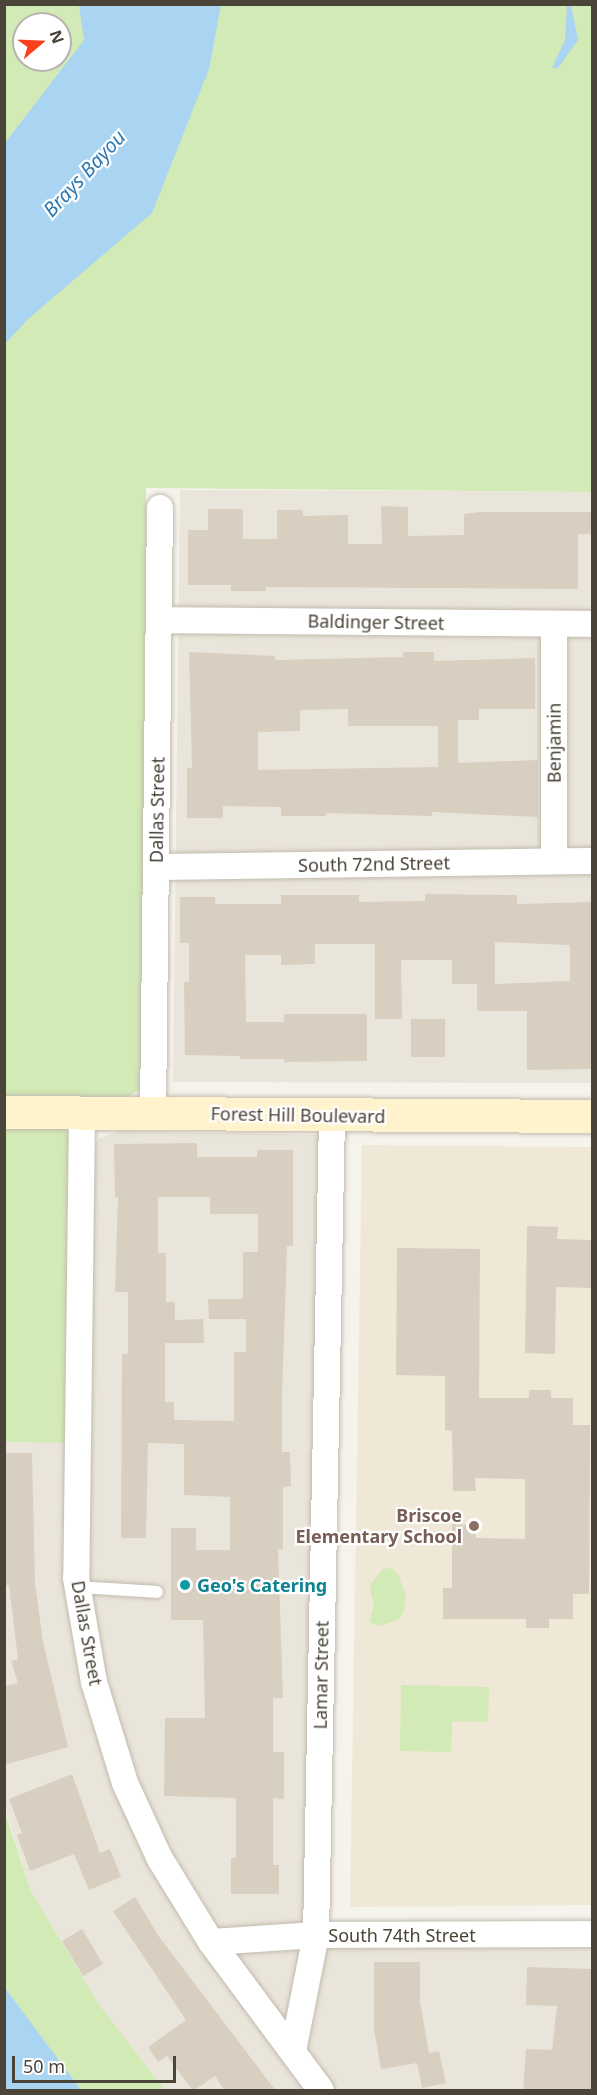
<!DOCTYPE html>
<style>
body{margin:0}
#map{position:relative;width:597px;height:2095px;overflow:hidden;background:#f6f3ec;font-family:"Noto Sans",sans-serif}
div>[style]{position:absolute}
.residential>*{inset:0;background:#eae5da}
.education>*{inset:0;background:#efe8d6}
.green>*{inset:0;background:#d2eab5}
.water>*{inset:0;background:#a9d4f2}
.building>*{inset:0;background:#d8cfc1}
.roads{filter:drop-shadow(0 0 2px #c2bbae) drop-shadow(0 0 2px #c2bbae)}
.lane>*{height:12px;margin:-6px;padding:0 6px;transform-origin:6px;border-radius:6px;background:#fff}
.street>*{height:26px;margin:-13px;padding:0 13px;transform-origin:13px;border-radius:13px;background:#fff}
.secondary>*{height:33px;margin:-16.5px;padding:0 16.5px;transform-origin:16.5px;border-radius:16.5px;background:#fff3cd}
.dots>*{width:16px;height:16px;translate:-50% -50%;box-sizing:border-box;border:3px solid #fff;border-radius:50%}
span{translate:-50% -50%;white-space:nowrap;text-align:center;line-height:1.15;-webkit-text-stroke:4.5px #fff;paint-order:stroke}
.street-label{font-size:18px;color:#4b4439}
.education-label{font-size:18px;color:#785e54;font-weight:700}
.right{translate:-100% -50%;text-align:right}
.culture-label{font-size:18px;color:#0d838f;font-weight:700}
.left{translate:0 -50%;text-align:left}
.water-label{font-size:20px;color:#2e7ab2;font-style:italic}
.frame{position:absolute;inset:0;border:6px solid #4b4439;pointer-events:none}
.north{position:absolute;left:12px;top:12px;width:60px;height:60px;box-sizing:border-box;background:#fff;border:2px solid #b7b4b0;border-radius:50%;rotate:71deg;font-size:16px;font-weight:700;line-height:24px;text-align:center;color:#4b4439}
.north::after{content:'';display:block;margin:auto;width:21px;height:27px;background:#fc3f1d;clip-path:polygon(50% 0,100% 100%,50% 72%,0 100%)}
.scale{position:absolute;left:12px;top:2056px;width:164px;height:27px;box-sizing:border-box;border:3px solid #4b4439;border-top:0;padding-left:8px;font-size:18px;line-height:21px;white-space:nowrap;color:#4b4439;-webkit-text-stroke:4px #fff;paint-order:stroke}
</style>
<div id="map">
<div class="residential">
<i style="clip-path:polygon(180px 490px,592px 492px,592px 1083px,173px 1082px)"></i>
<i style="clip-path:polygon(120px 1131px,324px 1135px,310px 1810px,301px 1942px,592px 1942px,592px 2090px,165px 2090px,98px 2003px,30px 1889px,5px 1809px,4px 1442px,69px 1443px,94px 1147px,99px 1138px)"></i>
</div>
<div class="education">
<i style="clip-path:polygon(362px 1145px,592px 1147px,592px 1905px,350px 1907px)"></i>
</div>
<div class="green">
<i style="clip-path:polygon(evenodd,4px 5px,592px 5px,592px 492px,146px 488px,146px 1073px,143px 1088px,124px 1099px,5px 1097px,4px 5px,24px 24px,60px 24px,60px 60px,24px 60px,24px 24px)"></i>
<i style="clip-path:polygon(4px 1123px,62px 1125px,71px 1138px,69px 1443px,5px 1442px)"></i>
<i style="clip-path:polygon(384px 1568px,393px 1569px,399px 1576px,406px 1597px,404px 1612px,397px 1620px,379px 1626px,369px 1622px,374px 1606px,370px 1590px,372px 1582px)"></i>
<i style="clip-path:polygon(401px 1685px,489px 1687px,488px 1722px,452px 1721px,451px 1752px,400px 1751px)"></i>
<i style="clip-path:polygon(4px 1809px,30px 1889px,98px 2003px,165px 2090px,5px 2090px)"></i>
</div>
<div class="water">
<i style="clip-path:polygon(79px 5px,221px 5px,209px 69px,152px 213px,28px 319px,5px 344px,5px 143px,84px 40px)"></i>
<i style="clip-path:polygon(567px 5px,571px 5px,578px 40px,558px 68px,552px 68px,565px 40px)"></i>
<i style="clip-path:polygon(4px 1988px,5px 1988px,81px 2090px,5px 2090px)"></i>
</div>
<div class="building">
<i style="clip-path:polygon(381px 506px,408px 507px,408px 536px,464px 535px,464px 514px,481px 512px,592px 512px,592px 534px,578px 534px,578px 589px,266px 587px,266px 591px,231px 591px,231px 585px,188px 585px,188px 530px,208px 530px,208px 509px,243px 509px,243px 539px,277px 539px,277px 510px,303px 510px,303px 516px,348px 515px,348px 544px,382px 544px)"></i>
<i style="clip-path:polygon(evenodd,189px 652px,275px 656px,275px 660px,403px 657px,403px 652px,434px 652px,434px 661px,535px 658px,535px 709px,479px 709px,479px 720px,458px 720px,458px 763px,538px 760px,538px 817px,432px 812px,432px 816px,326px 813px,326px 816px,281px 816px,281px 807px,223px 806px,223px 818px,187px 818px,187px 768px,192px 768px,189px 652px,348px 709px,348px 726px,438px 726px,438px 767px,258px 770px,258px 732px,300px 731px,300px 710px,348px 709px)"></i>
<i style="clip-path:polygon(evenodd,425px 894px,517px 895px,517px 904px,592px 902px,592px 1069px,527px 1070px,527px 1011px,477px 1011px,477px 984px,452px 984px,452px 960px,401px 960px,402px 1019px,375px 1019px,375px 944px,315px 944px,315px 964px,281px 965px,281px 955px,245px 955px,246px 1022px,284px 1022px,284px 1014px,367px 1014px,367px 1061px,284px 1062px,284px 1059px,240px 1059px,240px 1056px,185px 1055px,184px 982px,189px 982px,189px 943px,180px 943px,180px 897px,215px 897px,215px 904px,281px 904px,281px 895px,359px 895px,359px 902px,425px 901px,425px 894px,495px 942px,570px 945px,570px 981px,495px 984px,495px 942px)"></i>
<i style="clip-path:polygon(411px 1019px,445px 1019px,445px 1057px,411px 1057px)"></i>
<i style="clip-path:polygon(evenodd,197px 1143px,197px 1157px,257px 1157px,257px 1150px,293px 1150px,293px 1246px,287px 1246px,282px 1397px,282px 1452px,290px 1452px,291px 1486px,283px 1487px,283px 1549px,278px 1549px,283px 1698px,273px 1698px,273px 1752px,284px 1752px,284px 1799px,273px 1798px,273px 1865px,279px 1865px,279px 1894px,231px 1894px,231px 1858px,236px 1858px,236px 1798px,164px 1796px,165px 1718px,205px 1718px,203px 1620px,171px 1620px,171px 1528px,196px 1528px,196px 1550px,230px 1550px,230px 1497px,184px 1495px,184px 1444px,148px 1443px,146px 1538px,121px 1538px,122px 1354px,128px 1354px,128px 1292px,115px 1292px,118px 1197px,115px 1197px,114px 1144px,197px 1143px,158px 1197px,210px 1197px,210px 1214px,258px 1214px,258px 1252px,243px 1252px,243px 1299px,208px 1299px,209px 1319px,246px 1319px,246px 1352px,234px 1352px,234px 1421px,174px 1420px,174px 1402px,165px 1402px,165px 1343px,204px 1343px,203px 1319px,175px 1320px,175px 1302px,166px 1302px,166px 1253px,158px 1253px,158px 1197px)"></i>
<i style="clip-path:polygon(527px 1226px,558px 1227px,557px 1239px,592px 1240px,592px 1288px,556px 1287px,555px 1354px,525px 1353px)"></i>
<i style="clip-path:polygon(397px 1248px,480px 1249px,479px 1398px,529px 1398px,529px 1390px,551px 1390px,551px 1398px,573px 1398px,573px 1425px,590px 1425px,589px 1594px,573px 1594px,573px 1619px,549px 1619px,549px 1628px,526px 1628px,526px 1619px,443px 1619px,443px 1588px,452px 1588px,452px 1524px,476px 1525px,476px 1538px,525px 1539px,525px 1479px,475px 1478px,476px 1491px,453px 1491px,452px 1431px,445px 1430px,445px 1376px,396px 1375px)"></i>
<i style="clip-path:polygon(4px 1453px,32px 1453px,35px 1583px,43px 1642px,68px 1747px,4px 1765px,4px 1686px,18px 1683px,11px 1661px,18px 1659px,9px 1585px,4px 1585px)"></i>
<i style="clip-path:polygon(72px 1774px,100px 1853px,110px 1849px,121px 1877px,89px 1890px,74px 1854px,30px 1871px,17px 1835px,22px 1833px,9px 1799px)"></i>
<i style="clip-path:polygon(135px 1897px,160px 1938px,276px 2091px,225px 2091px,215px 2076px,193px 2091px,167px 2056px,158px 2062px,148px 2047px,186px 2020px,113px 1911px)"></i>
<i style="clip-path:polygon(82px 1929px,103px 1964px,83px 1976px,62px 1941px)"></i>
<i style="clip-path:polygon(374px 1962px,420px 1962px,420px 2002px,429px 2053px,439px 2051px,446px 2083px,422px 2088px,417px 2063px,381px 2069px,374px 2029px)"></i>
<i style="clip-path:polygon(527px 1967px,592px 1969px,592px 2091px,523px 2091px,526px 2049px,552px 2050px,557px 2006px,526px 2005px)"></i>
</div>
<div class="roads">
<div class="lane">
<i style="left:78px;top:1587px;width:79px;rotate:3.6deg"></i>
</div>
<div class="street">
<i style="left:159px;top:620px;width:433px;rotate:0.5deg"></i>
<i style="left:554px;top:861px;width:237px;rotate:-90deg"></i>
<i style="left:156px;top:867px;width:436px;rotate:-0.8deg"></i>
<i style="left:82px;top:1113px;width:465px;rotate:90.7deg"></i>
<i style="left:76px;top:1578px;width:106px;rotate:80.2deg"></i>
<i style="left:94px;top:1682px;width:106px;rotate:72.9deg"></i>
<i style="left:125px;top:1783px;width:84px;rotate:65.3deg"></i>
<i style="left:160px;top:1859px;width:97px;rotate:58.4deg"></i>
<i style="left:211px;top:1942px;width:184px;rotate:53.4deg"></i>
<i style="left:153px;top:1113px;width:605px;rotate:-89.34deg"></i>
<i style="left:211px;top:1942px;width:105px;rotate:-3.8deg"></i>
<i style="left:316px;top:1935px;width:276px;rotate:-0.2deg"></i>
<i style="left:293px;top:2051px;width:118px;rotate:-78.8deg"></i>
<i style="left:316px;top:1935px;width:818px;rotate:-88.88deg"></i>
</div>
<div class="secondary">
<i style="left:4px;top:1112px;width:588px;rotate:0.39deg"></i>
</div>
</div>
<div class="dots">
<i style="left:474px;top:1526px;background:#8d6e63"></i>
<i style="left:185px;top:1585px;background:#0f9aa8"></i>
</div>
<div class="street-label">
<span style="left:376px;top:622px;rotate:1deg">Baldinger Street</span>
<span style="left:554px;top:743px;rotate:-90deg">Benjamin</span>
<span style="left:157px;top:810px;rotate:-89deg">Dallas Street</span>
<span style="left:374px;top:864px;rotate:-1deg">South 72nd Street</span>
<span style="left:298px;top:1115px;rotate:1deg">Forest Hill Boulevard</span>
<span style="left:87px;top:1633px;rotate:80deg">Dallas Street</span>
<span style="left:321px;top:1675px;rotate:-89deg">Lamar Street</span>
<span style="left:402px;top:1935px">South 74th Street</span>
</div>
<div class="education-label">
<span class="right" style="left:462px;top:1526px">Briscoe<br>Elementary School</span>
</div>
<div class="culture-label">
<span class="left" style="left:197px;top:1585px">Geo's Catering</span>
</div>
<div class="water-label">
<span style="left:84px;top:173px;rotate:-47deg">Brays Bayou</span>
</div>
<div class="frame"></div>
<div class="north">N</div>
<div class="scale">50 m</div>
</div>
